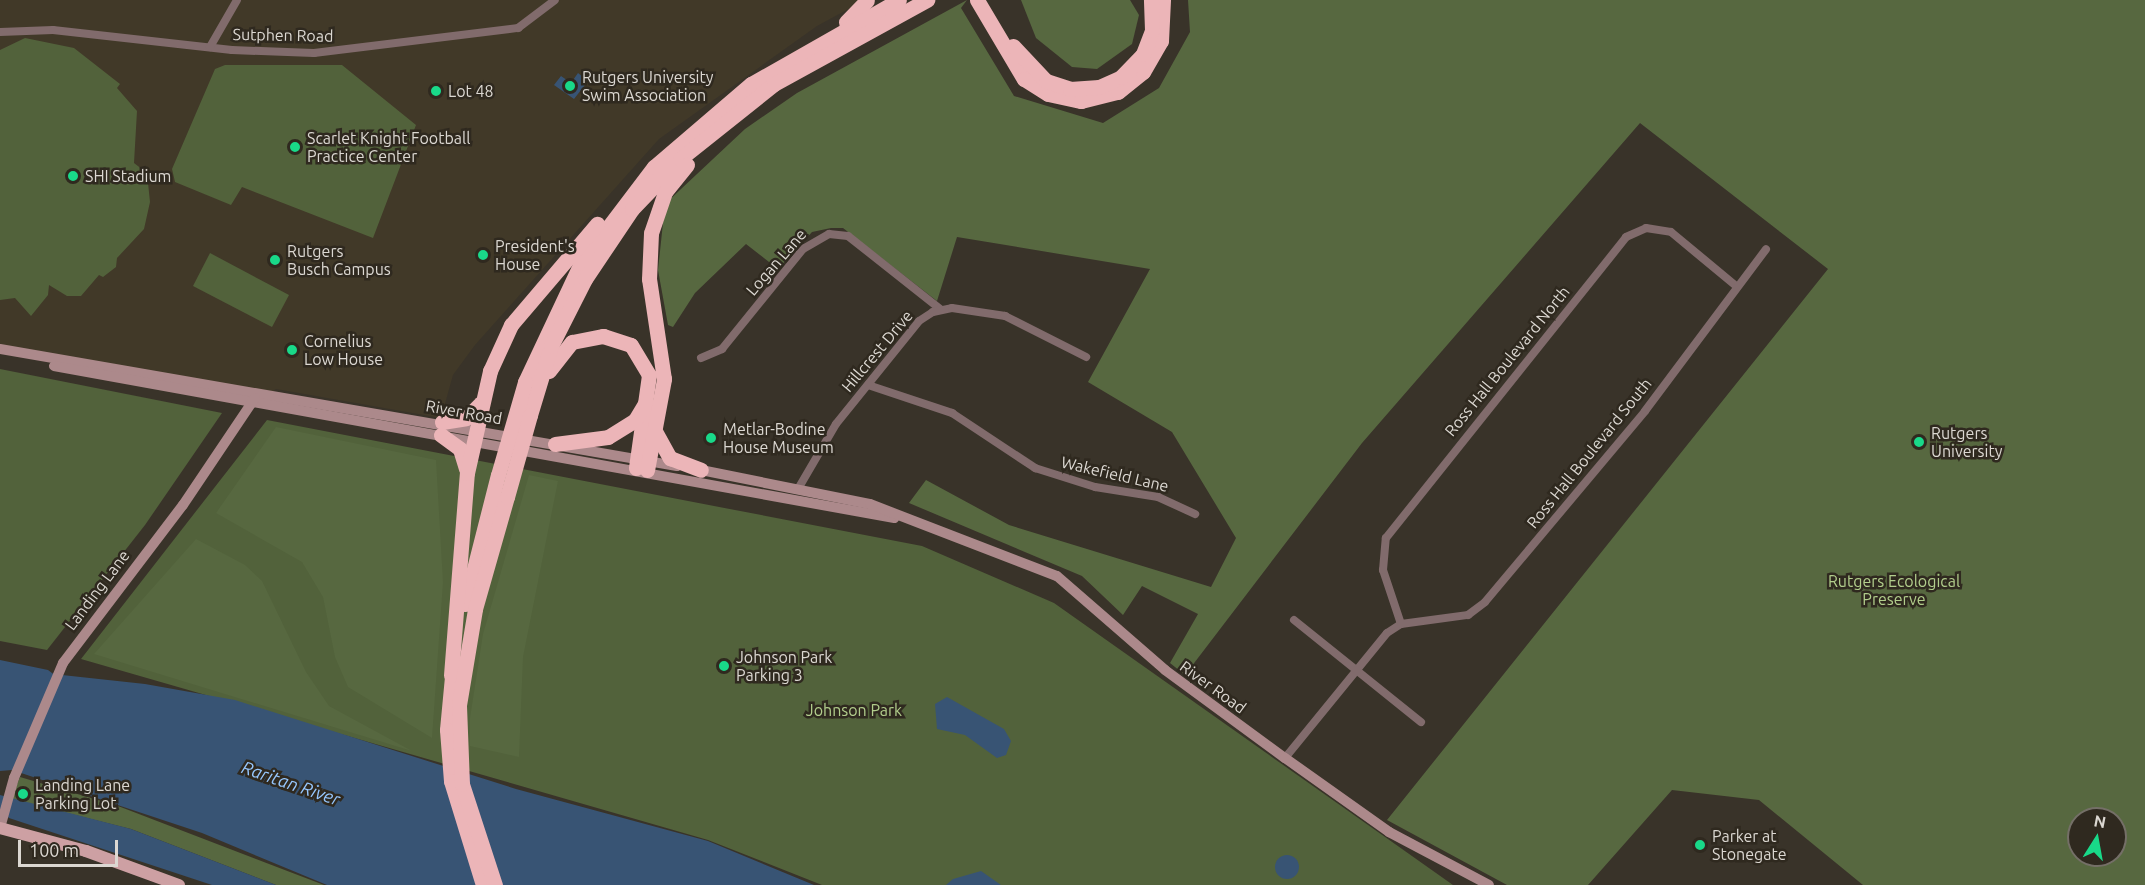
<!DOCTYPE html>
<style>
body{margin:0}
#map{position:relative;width:2145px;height:885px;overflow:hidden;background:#393329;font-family:Ubuntu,sans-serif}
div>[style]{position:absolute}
.built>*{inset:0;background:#413928}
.green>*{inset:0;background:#52623b}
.forest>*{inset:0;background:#576840}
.water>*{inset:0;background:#385474}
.round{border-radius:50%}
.street>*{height:8px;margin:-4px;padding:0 4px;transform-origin:4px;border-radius:4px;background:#816b6c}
.secondary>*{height:10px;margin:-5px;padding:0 5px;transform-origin:5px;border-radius:5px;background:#ac898b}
.primary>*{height:12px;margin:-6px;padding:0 6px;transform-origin:6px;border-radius:6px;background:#cda0a3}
.highway>*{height:15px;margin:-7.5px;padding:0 7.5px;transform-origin:7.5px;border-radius:7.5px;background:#ecb5b8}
.highway-bridge>*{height:15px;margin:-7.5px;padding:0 7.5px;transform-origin:7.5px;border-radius:7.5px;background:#ecb5b8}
.dots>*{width:16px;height:16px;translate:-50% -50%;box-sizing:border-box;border:3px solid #2f291f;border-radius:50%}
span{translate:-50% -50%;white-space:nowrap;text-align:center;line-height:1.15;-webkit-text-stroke:5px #2f291f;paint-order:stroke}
.street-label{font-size:16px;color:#dcd8d2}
.poi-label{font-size:16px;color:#dcd8d2}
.left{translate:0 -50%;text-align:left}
.park-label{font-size:16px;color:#b2ce8c}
.water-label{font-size:18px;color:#96c7fe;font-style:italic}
.north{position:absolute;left:2067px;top:807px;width:60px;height:60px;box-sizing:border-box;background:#2f291f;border:2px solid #746f67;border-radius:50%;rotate:11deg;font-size:16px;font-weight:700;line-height:24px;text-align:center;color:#dcd8d2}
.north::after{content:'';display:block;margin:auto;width:21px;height:27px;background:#19d989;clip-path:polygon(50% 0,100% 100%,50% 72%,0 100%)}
.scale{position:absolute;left:18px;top:840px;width:100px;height:27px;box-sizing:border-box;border:3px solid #dcd8d2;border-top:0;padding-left:8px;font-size:18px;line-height:21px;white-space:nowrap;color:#dcd8d2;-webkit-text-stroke:4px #2f291f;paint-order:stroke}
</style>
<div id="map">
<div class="built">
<i style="clip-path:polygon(0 0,865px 0,817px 26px,659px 139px,475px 345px,453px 375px,441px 418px,276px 389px,254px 405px,0 349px)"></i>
</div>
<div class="green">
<i style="clip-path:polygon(25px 38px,74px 48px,120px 84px,117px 88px,137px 111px,134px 163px,147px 173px,150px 202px,144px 229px,117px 258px,116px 267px,103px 277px,99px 275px,81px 296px,67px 296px,49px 285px,48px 295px,31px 316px,15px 298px,0 300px,0 50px)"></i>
<i style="clip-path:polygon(225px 65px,342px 65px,416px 125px,373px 238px,242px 187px,231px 205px,175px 182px,172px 169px,215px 69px)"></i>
<i style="clip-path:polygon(210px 253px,289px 295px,272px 327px,193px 286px)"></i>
<i style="clip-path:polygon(0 369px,222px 413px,145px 525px,47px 650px,0 641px)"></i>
<i style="clip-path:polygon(267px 420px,922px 546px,1054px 603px,1453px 885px,822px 885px,708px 840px,81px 659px)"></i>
</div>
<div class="forest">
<i style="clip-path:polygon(evenodd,967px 0,961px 8px,1014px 96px,1103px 123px,1159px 88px,1190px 32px,1188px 0,2145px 0,2145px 885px,1863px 885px,1759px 800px,1672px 790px,1588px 885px,1507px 885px,1387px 820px,1828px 269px,1640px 123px,1362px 443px,1185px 675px,1170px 663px,1198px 614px,1142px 586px,1123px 615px,1082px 576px,909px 503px,926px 480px,1009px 525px,1211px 587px,1236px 538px,1172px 432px,1088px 382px,1150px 269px,957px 237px,937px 301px,843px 228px,831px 228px,812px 232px,778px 269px,746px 244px,695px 293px,673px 327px,668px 325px,658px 270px,665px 204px,745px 129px,797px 93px,967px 0,2079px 819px,2115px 819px,2115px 855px,2079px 855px,2079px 819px)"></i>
<i style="clip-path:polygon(1021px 0,1130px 0,1139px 15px,1132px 44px,1097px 69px,1072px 67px,1036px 38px)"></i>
<i style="clip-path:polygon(276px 427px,436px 460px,443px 582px,432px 738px,348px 687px,335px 657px,323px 597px,302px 562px,216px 513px)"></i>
<i style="clip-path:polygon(529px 475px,558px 481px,523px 657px,519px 757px,470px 746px,470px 718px,483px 634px)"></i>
<i style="clip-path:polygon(196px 539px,245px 565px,262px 581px,306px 672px,329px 706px,412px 751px,94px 654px)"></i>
<i style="clip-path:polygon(20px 777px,118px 806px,324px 885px,276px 885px,131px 829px,11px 799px)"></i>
</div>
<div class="water">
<i style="clip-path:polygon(578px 73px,588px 81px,574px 99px,554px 85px,561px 76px,571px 83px)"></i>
<i style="clip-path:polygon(0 660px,48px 670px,60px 679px,62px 675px,145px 684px,235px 700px,516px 789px,708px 841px,814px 885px,327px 885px,202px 833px,12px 770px,0 771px)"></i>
<i style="clip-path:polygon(947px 697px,1004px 729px,1011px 741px,1006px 755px,997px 758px,965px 735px,937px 729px,935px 704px)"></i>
<i style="clip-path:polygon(0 795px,131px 829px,276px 885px,212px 885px,9px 818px,0 809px)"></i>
<i class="round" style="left:1275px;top:855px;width:24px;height:24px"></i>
<i style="clip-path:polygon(981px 871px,1001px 885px,946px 885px,953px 879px)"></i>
</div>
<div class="street">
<i style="left:0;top:32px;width:53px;rotate:-2.2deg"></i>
<i style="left:53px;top:30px;width:180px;rotate:6.4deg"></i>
<i style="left:232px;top:50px;width:82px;rotate:2.1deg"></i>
<i style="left:314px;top:53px;width:206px;rotate:-7deg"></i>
<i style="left:518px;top:28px;width:46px;rotate:-37.1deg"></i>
<i style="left:210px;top:47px;width:54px;rotate:-60.1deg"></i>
<i style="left:701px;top:358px;width:23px;rotate:-23deg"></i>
<i style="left:722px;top:349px;width:129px;rotate:-51deg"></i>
<i style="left:803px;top:249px;width:30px;rotate:-30deg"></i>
<i style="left:829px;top:234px;width:19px;rotate:6deg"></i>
<i style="left:848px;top:236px;width:117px;rotate:38.4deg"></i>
<i style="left:868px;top:385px;width:89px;rotate:18.4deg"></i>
<i style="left:952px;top:413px;width:100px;rotate:33.5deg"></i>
<i style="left:1035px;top:468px;width:63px;rotate:17.6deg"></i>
<i style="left:1095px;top:487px;width:64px;rotate:9deg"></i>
<i style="left:1158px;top:497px;width:41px;rotate:24.7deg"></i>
<i style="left:798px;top:489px;width:75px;rotate:-59.7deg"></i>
<i style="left:836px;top:424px;width:132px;rotate:-51.1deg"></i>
<i style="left:919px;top:321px;width:17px;rotate:-33deg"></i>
<i style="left:933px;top:312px;width:19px;rotate:-12deg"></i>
<i style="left:952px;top:308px;width:54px;rotate:8.6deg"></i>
<i style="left:1005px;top:316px;width:91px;rotate:26.8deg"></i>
<i style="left:1294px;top:620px;width:163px;rotate:38.8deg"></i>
<i style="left:1401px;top:624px;width:57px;rotate:-108.4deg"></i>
<i style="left:1383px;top:570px;width:32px;rotate:-85deg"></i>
<i style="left:1386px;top:538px;width:385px;rotate:-51.4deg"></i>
<i style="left:1626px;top:237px;width:22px;rotate:-24deg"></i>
<i style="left:1646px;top:228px;width:25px;rotate:9deg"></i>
<i style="left:1671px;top:232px;width:85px;rotate:39.7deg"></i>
<i style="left:1285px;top:758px;width:161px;rotate:-50.8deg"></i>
<i style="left:1387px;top:633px;width:17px;rotate:-33deg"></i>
<i style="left:1401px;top:624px;width:68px;rotate:-7.7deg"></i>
<i style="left:1468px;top:615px;width:21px;rotate:-37deg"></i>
<i style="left:1485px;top:602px;width:249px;rotate:-50deg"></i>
<i style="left:1645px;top:411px;width:202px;rotate:-53.2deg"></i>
</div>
<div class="secondary">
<i style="left:0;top:349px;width:687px;rotate:9.81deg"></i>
<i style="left:54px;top:366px;width:854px;rotate:10.26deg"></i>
<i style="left:696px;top:469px;width:177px;rotate:11.4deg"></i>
<i style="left:870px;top:504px;width:200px;rotate:21.1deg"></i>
<i style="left:1057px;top:576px;width:143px;rotate:41deg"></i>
<i style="left:1165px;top:670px;width:149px;rotate:36.3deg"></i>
<i style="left:1285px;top:758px;width:128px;rotate:35.4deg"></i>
<i style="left:1389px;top:832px;width:113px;rotate:27.9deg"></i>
<i style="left:0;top:828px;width:52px;rotate:-74.4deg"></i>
<i style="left:14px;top:778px;width:125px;rotate:-66.9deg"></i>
<i style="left:63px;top:663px;width:198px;rotate:-52.8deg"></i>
<i style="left:183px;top:505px;width:129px;rotate:-56.1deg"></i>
</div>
<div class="primary">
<i style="left:0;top:828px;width:89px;rotate:15deg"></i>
<i style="left:86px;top:851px;width:99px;rotate:20.1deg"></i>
</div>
<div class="highway">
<i style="left:977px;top:0;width:92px;rotate:59.3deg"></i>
<i style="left:1024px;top:79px;width:28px;rotate:32deg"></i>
<i style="left:1048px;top:94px;width:34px;rotate:12deg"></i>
<i style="left:1081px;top:101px;width:38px;rotate:-14deg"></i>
<i style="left:1118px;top:92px;width:32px;rotate:-39deg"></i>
<i style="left:1143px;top:72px;width:36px;rotate:-60deg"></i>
<i style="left:1161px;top:41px;width:41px;rotate:-87.2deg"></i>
<i style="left:846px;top:22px;width:30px;rotate:-46deg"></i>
<i style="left:1013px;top:46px;width:48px;rotate:46.7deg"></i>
<i style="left:1046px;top:81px;width:25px;rotate:18deg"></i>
<i style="left:1070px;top:89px;width:29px;rotate:-4deg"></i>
<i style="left:1099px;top:87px;width:24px;rotate:-24deg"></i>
<i style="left:1121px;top:77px;width:32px;rotate:-46deg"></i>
<i style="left:1143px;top:54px;width:26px;rotate:-69deg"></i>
<i style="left:1152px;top:30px;width:30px;rotate:-92deg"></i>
<i style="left:549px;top:371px;width:37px;rotate:-52deg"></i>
<i style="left:572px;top:342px;width:32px;rotate:-11deg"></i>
<i style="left:603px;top:336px;width:29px;rotate:18deg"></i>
<i style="left:631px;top:345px;width:35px;rotate:59deg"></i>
<i style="left:649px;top:375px;width:94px;rotate:98deg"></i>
<i style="left:525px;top:382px;width:132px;rotate:-64.8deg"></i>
<i style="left:581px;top:263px;width:121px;rotate:-52.8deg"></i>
<i style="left:654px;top:167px;width:128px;rotate:-40.6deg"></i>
<i style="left:751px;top:84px;width:170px;rotate:-29.6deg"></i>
<i style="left:530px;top:415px;width:72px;rotate:-73.1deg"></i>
<i style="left:551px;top:346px;width:75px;rotate:-63.1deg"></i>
<i style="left:585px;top:279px;width:84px;rotate:-56.1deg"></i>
<i style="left:632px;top:209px;width:69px;rotate:-46.2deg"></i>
<i style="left:680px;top:159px;width:120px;rotate:-38.6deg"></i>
<i style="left:774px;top:84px;width:175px;rotate:-28.8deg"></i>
<i style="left:442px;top:422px;width:24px;rotate:-9deg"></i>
<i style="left:466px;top:418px;width:21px;rotate:-45deg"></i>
<i style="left:656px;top:433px;width:29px;rotate:61deg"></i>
<i style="left:670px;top:458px;width:33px;rotate:21deg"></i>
<i style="left:441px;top:435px;width:24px;rotate:36deg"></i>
<i style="left:460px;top:449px;width:21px;rotate:73deg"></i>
<i style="left:555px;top:444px;width:53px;rotate:-7.5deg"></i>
<i style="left:608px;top:437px;width:32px;rotate:-32deg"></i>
<i style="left:635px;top:420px;width:21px;rotate:-59deg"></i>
<i style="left:647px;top:470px;width:93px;rotate:-79.4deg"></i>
<i style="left:664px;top:379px;width:101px;rotate:-98.5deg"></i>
<i style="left:649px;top:279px;width:46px;rotate:-87.5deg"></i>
<i style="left:651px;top:233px;width:43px;rotate:-71.1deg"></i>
<i style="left:665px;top:192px;width:35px;rotate:-51deg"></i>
<i style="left:465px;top:604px;width:133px;rotate:-75.7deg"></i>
<i style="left:453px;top:666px;width:64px;rotate:95.4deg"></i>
<i style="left:447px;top:730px;width:51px;rotate:85.5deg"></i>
<i style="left:451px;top:781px;width:109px;rotate:72.9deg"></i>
<i style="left:451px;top:675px;width:203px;rotate:-85.5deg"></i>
<i style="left:467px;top:473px;width:105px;rotate:-77.3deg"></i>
<i style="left:490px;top:371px;width:51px;rotate:-65.5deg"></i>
<i style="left:511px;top:325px;width:133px;rotate:-49.6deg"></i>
<i style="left:495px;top:885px;width:106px;rotate:-108.1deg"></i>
<i style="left:462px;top:784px;width:79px;rotate:-92.2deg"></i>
<i style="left:459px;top:705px;width:97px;rotate:-80.5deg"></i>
<i style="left:475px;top:609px;width:116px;rotate:-74.1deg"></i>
</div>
<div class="highway-bridge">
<i style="left:498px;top:475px;width:97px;rotate:-73.8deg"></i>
<i style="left:507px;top:497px;width:85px;rotate:-74.3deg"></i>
</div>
<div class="dots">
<i style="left:570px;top:86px;background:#19d989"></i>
<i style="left:436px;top:91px;background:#19d989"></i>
<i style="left:295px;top:147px;background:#19d989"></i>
<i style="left:73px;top:176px;background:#19d989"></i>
<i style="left:483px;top:255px;background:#19d989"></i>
<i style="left:275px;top:260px;background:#19d989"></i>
<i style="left:292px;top:350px;background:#19d989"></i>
<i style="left:711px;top:438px;background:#19d989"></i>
<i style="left:1919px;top:442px;background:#19d989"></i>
<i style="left:724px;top:666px;background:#19d989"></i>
<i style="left:23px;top:794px;background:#19d989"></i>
<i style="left:1700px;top:845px;background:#19d989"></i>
</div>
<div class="street-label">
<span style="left:283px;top:35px;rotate:1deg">Sutphen Road</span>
<span style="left:776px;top:262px;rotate:-49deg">Logan Lane</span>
<span style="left:877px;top:351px;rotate:-50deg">Hillcrest Drive</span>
<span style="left:1507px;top:361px;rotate:-51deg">Ross Hall Boulevard North</span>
<span style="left:464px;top:412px;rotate:10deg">River Road</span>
<span style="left:1589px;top:453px;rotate:-51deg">Ross Hall Boulevard South</span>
<span style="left:1115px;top:474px;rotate:13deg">Wakefield Lane</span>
<span style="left:97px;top:590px;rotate:-53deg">Landing Lane</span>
<span style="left:1213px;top:687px;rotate:36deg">River Road</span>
</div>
<div class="poi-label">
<span class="left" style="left:582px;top:86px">Rutgers University<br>Swim Association</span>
<span class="left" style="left:448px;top:91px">Lot 48</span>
<span class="left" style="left:307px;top:147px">Scarlet Knight Football<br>Practice Center</span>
<span class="left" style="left:85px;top:176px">SHI Stadium</span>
<span class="left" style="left:495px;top:255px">President's<br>House</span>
<span class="left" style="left:287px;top:260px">Rutgers<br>Busch Campus</span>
<span class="left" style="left:304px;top:350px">Cornelius<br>Low House</span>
<span class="left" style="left:723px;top:438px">Metlar-Bodine<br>House Museum</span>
<span class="left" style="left:1931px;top:442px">Rutgers<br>University</span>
<span class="left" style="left:736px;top:666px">Johnson Park<br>Parking 3</span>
<span class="left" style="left:35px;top:794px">Landing Lane<br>Parking Lot</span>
<span class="left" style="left:1712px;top:845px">Parker at<br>Stonegate</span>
</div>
<div class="park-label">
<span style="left:1894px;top:590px">Rutgers Ecological<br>Preserve</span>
<span style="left:854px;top:710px">Johnson Park</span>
</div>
<div class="water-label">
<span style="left:291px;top:783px;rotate:19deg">Raritan River</span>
</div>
<div class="north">N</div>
<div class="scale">100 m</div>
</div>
